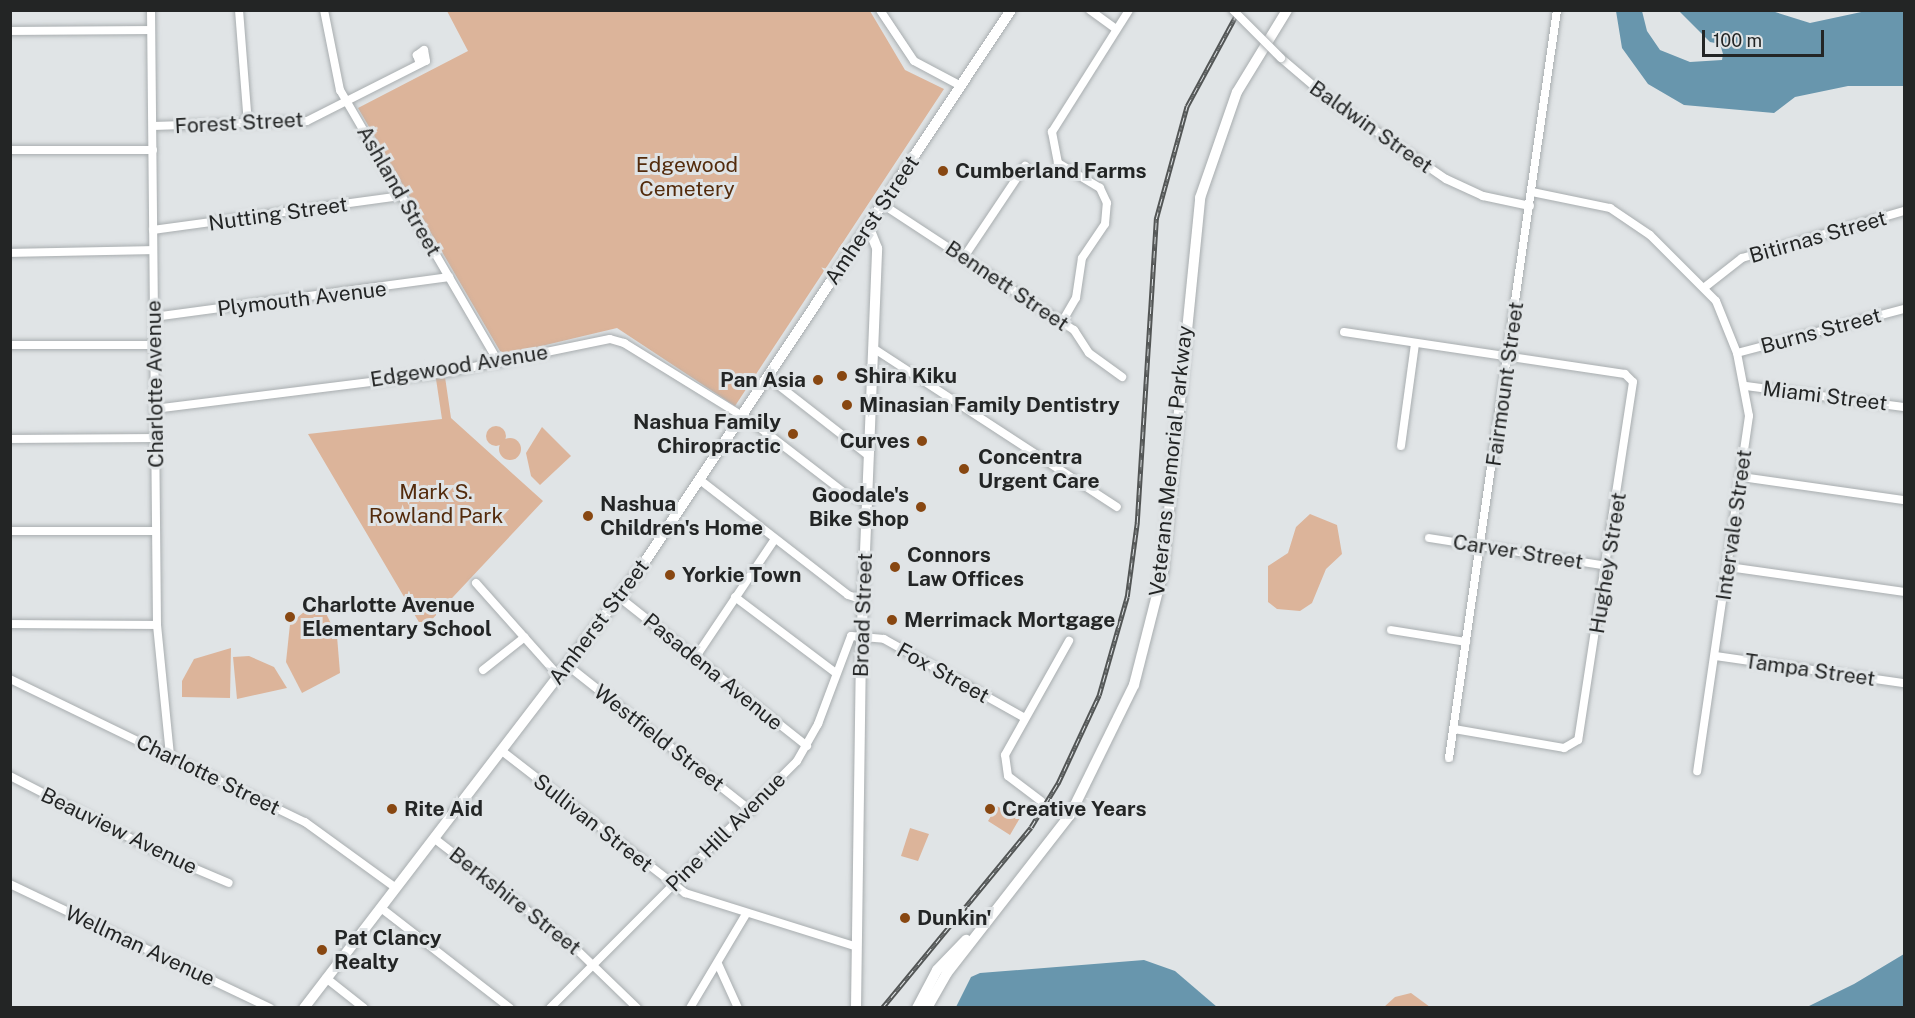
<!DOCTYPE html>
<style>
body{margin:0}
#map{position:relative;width:1915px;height:1018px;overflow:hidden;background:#e0e4e6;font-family:"Public Sans",sans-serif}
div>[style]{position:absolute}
.green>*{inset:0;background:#dcb49a}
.round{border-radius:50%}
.water>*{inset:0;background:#6896ad}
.roads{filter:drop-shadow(0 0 2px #a8adaf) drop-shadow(0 0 2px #a8adaf)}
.minor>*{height:8px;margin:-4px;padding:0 4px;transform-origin:4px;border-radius:4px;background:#fff}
.secondary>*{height:10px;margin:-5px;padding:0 5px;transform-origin:5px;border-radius:5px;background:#fff}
.rail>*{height:4.5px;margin-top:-2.25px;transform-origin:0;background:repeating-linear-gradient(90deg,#e0e4e6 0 7px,#525555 0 14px);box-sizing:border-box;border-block:2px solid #525555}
.bridges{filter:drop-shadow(0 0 2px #a8adaf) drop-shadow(0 0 2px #a8adaf)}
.minor-bridge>*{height:8px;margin:-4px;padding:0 4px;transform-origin:4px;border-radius:4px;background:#fff}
.dots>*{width:16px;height:16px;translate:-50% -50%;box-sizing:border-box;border:3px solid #e0e4e6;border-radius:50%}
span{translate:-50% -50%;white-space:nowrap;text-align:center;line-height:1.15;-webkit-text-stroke:6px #e0e4e6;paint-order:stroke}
.street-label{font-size:21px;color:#232525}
.park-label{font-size:21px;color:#532b0c}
.poi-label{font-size:21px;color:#232525;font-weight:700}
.left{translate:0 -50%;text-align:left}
.right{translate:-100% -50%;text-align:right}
.frame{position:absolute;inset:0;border:12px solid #232525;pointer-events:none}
.scale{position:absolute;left:1702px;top:30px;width:122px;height:27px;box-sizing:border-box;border:3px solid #232525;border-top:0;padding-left:8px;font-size:18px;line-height:21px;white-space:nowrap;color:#232525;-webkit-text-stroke:4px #e0e4e6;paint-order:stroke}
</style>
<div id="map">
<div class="green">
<i style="clip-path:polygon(447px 11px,870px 11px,905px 70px,944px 89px,735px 406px,617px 328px,508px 354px,500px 351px,358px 108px,468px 51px)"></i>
<i style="clip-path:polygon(445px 377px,451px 418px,543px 501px,423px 629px,308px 434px,442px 419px,436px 379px)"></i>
<i class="round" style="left:486px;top:426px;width:20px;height:20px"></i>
<i style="clip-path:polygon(542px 427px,571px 456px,540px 485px,531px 476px,526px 453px)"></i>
<i class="round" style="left:499px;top:438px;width:22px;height:22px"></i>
<i style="clip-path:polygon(1310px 514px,1337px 525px,1342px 554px,1326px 569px,1312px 603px,1300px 611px,1277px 609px,1268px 602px,1268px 566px,1288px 553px,1296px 527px)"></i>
<i style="clip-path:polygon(319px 599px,337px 636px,340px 673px,302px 693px,286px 662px,290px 624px)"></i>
<i style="clip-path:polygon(231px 648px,230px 698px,182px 697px,182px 681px,194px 659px)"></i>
<i style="clip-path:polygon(249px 656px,274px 667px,287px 688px,237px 699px,233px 657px)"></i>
<i style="clip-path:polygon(1010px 802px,1024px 811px,1010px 835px,988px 821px,997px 806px,1005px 811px)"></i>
<i style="clip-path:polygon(910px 828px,929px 834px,918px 861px,901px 856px)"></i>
<i style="clip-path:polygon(1411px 993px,1430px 1007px,1384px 1007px,1395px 997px)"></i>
</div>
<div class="water">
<i style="clip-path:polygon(1616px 11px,1642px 11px,1647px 31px,1660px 50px,1690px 62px,1722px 60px,1723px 54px,1720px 44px,1710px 42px,1679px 11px,1772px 11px,1810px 23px,1866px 11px,1904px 11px,1904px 86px,1848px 86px,1795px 97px,1774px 113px,1684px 105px,1648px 84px,1622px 48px)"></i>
<i style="clip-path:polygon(1904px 954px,1904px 1007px,1807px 1007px,1854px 984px)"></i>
<i style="clip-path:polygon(1144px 960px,1175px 971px,1217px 1007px,956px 1007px,971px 977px,980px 973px)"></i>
</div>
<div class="roads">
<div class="minor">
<i style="left:151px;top:10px;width:615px;rotate:89.44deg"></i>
<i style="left:157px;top:625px;width:131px;rotate:84.3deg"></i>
<i style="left:239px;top:10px;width:114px;rotate:85.5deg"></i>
<i style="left:324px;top:10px;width:82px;rotate:78.7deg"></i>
<i style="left:340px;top:90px;width:316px;rotate:59.8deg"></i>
<i style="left:880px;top:10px;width:61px;rotate:56.3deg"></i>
<i style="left:914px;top:61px;width:53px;rotate:28deg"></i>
<i style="left:1090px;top:10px;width:32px;rotate:36deg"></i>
<i style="left:10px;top:31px;width:141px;rotate:-0.4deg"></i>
<i style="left:1281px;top:58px;width:62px;rotate:40.4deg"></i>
<i style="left:1328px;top:98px;width:143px;rotate:34.5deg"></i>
<i style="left:1446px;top:179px;width:41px;rotate:24.7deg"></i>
<i style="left:1483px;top:196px;width:48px;rotate:12deg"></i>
<i style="left:153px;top:126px;width:154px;rotate:-1.9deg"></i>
<i style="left:307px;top:121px;width:133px;rotate:-26.8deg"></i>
<i style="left:426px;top:61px;width:11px;rotate:-100deg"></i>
<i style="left:424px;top:50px;width:9px;rotate:144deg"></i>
<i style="left:417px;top:55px;width:9px;rotate:72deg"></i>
<i style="left:10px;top:150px;width:143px"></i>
<i style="left:1532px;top:192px;width:80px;rotate:11.6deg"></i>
<i style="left:1610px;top:208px;width:48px;rotate:34deg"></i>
<i style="left:1650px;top:235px;width:93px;rotate:45deg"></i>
<i style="left:1716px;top:301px;width:56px;rotate:68deg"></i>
<i style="left:1737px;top:353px;width:64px;rotate:79.2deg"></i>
<i style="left:1749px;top:416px;width:359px;rotate:98.3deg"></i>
<i style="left:882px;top:204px;width:230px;rotate:33.3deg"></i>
<i style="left:1074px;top:330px;width:27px;rotate:57deg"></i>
<i style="left:1089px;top:353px;width:41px;rotate:36deg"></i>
<i style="left:153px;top:230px;width:251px;rotate:-7.8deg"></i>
<i style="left:10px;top:253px;width:143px;rotate:-1.2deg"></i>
<i style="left:964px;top:257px;width:110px;rotate:-56.2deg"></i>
<i style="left:1705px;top:287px;width:47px;rotate:-38.1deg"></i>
<i style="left:1742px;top:258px;width:169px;rotate:-16.2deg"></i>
<i style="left:154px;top:317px;width:298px;rotate:-7.7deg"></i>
<i style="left:1062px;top:322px;width:28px;rotate:-60deg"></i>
<i style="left:1076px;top:298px;width:40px;rotate:-81.5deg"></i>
<i style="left:1082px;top:258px;width:41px;rotate:-55.9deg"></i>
<i style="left:1105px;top:224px;width:21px;rotate:-85deg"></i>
<i style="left:1107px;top:203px;width:17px;rotate:-115deg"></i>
<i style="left:1100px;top:188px;width:49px;rotate:-149.2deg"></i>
<i style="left:1058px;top:163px;width:32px;rotate:-101deg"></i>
<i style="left:1052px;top:132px;width:144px;rotate:-57.7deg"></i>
<i style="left:1344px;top:332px;width:284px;rotate:8.5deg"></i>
<i style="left:1625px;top:374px;width:11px;rotate:45deg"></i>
<i style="left:1633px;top:382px;width:362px;rotate:98.7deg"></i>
<i style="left:1578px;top:740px;width:16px;rotate:150deg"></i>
<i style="left:1564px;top:748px;width:112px;rotate:-170.2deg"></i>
<i style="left:10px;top:345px;width:143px"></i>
<i style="left:873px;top:348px;width:291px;rotate:33.1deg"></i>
<i style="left:1737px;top:353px;width:173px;rotate:-14.8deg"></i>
<i style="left:768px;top:377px;width:128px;rotate:38deg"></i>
<i style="left:1746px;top:386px;width:159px;rotate:7.6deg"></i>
<i style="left:154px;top:409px;width:297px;rotate:-7.1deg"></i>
<i style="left:449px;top:372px;width:164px;rotate:-11.6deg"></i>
<i style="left:610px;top:339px;width:15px;rotate:16deg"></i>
<i style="left:624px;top:343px;width:154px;rotate:31.7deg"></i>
<i style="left:755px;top:424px;width:115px;rotate:37.6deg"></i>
<i style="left:846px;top:494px;width:22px;rotate:21deg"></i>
<i style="left:10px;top:439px;width:145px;rotate:-0.4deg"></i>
<i style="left:1401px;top:446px;width:103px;rotate:-82.2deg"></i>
<i style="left:1742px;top:477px;width:164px;rotate:8.1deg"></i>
<i style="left:700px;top:480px;width:187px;rotate:37.8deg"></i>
<i style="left:848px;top:595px;width:16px;rotate:18deg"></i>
<i style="left:10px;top:531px;width:146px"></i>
<i style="left:1429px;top:538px;width:181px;rotate:8.9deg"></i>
<i style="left:1729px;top:567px;width:177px;rotate:8.1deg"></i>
<i style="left:476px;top:583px;width:125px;rotate:48.3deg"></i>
<i style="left:619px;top:597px;width:240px;rotate:38.4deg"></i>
<i style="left:735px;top:597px;width:126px;rotate:37deg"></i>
<i style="left:10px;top:624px;width:147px;rotate:0.4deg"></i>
<i style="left:1391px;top:630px;width:76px;rotate:9.1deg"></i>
<i style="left:1716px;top:656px;width:190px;rotate:8.2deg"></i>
<i style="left:695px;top:658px;width:143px;rotate:-56.1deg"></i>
<i style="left:567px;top:665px;width:235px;rotate:38.4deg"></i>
<i style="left:483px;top:670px;width:53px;rotate:-38.2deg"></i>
<i style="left:10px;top:679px;width:328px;rotate:25.9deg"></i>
<i style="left:305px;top:822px;width:112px;rotate:36deg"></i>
<i style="left:502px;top:751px;width:232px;rotate:37.8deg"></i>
<i style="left:685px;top:893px;width:180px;rotate:17.4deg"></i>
<i style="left:1449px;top:758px;width:756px;rotate:-81.78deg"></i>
<i style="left:10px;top:776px;width:174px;rotate:27.3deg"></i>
<i style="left:165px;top:856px;width:69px;rotate:22.9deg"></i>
<i style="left:1041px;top:801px;width:41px;rotate:-142.9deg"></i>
<i style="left:1008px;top:776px;width:21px;rotate:-98deg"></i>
<i style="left:1005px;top:755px;width:131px;rotate:-60.7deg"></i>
<i style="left:435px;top:839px;width:176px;rotate:37.8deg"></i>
<i style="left:574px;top:947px;width:88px;rotate:44.1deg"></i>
<i style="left:10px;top:884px;width:288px;rotate:25.5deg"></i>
<i style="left:381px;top:908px;width:163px;rotate:37.8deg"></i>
<i style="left:718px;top:964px;width:48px;rotate:65.6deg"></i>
<i style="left:326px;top:978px;width:48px;rotate:38.3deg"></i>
<i style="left:550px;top:1008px;width:349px;rotate:-45deg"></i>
<i style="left:797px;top:761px;width:43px;rotate:-60.4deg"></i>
<i style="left:818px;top:724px;width:94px;rotate:-69.4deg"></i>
<i style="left:851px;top:636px;width:33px;rotate:5deg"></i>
<i style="left:884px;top:639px;width:159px;rotate:29.3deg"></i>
<i style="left:690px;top:1008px;width:109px;rotate:-59.2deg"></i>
</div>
<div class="secondary">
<i style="left:304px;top:1008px;width:549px;rotate:-52.55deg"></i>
<i style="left:638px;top:572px;width:675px;rotate:-56.43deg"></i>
<i style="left:856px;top:1008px;width:357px;rotate:-89.2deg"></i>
<i style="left:861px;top:651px;width:403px;rotate:-87.7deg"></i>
<i style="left:877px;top:248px;width:24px;rotate:-112deg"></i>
<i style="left:917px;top:1008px;width:43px;rotate:-62.2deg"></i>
<i style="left:937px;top:970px;width:42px;rotate:-46deg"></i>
<i style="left:927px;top:1008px;width:40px;rotate:-60.3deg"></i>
<i style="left:947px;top:973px;width:200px;rotate:-52.1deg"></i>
<i style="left:1070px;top:815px;width:145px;rotate:-63.8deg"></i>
<i style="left:1134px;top:685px;width:118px;rotate:-75.7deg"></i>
<i style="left:1163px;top:571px;width:375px;rotate:-84.3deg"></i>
<i style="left:1200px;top:198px;width:112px;rotate:-70.8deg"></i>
<i style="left:1237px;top:92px;width:96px;rotate:-58.6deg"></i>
</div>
</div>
<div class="rail">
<i style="left:882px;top:1008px;width:234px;rotate:-50.5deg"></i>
<i style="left:1031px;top:827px;width:52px;rotate:-58.5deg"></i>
<i style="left:1058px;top:783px;width:97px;rotate:-65deg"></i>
<i style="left:1099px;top:695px;width:102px;rotate:-74.1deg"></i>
<i style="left:1127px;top:597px;width:75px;rotate:-82.3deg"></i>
<i style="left:1137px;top:523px;width:305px;rotate:-86.4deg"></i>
<i style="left:1156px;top:219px;width:117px;rotate:-74.7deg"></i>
<i style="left:1187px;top:106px;width:109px;rotate:-61.6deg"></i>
</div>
<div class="bridges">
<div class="minor-bridge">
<i style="left:1233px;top:10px;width:68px;rotate:45deg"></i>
</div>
</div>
<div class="dots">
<i style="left:943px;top:171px;background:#884711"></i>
<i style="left:842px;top:376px;background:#884711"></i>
<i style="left:818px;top:380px;background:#884711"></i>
<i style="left:847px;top:405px;background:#884711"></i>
<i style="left:793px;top:434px;background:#884711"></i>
<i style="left:922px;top:441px;background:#884711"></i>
<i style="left:964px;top:469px;background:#884711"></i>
<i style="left:921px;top:507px;background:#884711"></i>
<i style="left:588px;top:516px;background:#884711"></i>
<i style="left:895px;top:567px;background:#884711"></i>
<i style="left:670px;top:575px;background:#884711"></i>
<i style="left:290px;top:617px;background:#884711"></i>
<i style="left:892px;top:620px;background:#884711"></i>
<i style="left:392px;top:809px;background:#884711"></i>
<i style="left:990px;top:809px;background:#884711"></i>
<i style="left:905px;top:918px;background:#884711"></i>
<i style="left:322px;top:950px;background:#884711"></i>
</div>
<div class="street-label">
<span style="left:239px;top:123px;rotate:-3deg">Forest Street</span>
<span style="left:1371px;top:127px;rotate:35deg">Baldwin Street</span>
<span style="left:399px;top:191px;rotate:60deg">Ashland Street</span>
<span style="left:278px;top:214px;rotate:-8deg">Nutting Street</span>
<span style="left:872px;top:220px;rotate:-56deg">Amherst Street</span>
<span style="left:1818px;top:237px;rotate:-16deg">Bitirnas Street</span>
<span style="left:1007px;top:286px;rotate:34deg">Bennett Street</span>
<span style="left:302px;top:299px;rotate:-7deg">Plymouth Avenue</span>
<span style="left:1821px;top:331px;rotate:-15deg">Burns Street</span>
<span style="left:459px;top:366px;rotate:-9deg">Edgewood Avenue</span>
<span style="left:155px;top:384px;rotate:-91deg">Charlotte Avenue</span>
<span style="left:1505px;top:384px;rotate:-82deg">Fairmount Street</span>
<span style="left:1825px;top:396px;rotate:7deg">Miami Street</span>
<span style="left:1171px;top:461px;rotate:-84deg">Veterans Memorial Parkway</span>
<span style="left:1734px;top:525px;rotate:-82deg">Intervale Street</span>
<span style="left:1518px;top:552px;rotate:9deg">Carver Street</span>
<span style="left:1608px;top:563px;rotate:-81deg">Hughey Street</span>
<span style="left:863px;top:615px;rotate:-88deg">Broad Street</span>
<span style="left:599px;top:622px;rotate:-53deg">Amherst Street</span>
<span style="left:1810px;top:670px;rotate:8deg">Tampa Street</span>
<span style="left:713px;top:672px;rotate:39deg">Pasadena Avenue</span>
<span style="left:943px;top:673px;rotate:29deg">Fox Street</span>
<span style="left:659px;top:738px;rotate:38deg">Westfield Street</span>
<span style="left:208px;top:775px;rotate:26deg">Charlotte Street</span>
<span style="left:593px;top:823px;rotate:38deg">Sullivan Street</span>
<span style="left:119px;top:831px;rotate:26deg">Beauview Avenue</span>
<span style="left:726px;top:832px;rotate:-45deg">Pine Hill Avenue</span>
<span style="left:515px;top:901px;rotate:38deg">Berkshire Street</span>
<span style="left:140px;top:946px;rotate:25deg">Wellman Avenue</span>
</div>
<div class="park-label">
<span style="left:687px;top:177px">Edgewood<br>Cemetery</span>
<span style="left:436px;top:504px">Mark S.<br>Rowland Park</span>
</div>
<div class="poi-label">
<span class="left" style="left:955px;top:171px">Cumberland Farms</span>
<span class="left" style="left:854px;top:376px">Shira Kiku</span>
<span class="right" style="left:806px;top:380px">Pan Asia</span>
<span class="left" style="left:859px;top:405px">Minasian Family Dentistry</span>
<span class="right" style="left:781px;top:434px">Nashua Family<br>Chiropractic</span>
<span class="right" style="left:910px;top:441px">Curves</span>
<span class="left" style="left:978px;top:469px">Concentra<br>Urgent Care</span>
<span class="right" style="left:909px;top:507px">Goodale's<br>Bike Shop</span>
<span class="left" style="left:600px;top:516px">Nashua<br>Children's Home</span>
<span class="left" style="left:907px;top:567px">Connors<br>Law Offices</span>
<span class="left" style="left:682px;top:575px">Yorkie Town</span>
<span class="left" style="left:302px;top:617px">Charlotte Avenue<br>Elementary School</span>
<span class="left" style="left:904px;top:620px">Merrimack Mortgage</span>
<span class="left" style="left:404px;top:809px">Rite Aid</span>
<span class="left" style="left:1002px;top:809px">Creative Years</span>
<span class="left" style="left:917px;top:918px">Dunkin'</span>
<span class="left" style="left:334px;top:950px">Pat Clancy<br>Realty</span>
</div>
<div class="frame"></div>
<div class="scale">100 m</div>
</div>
